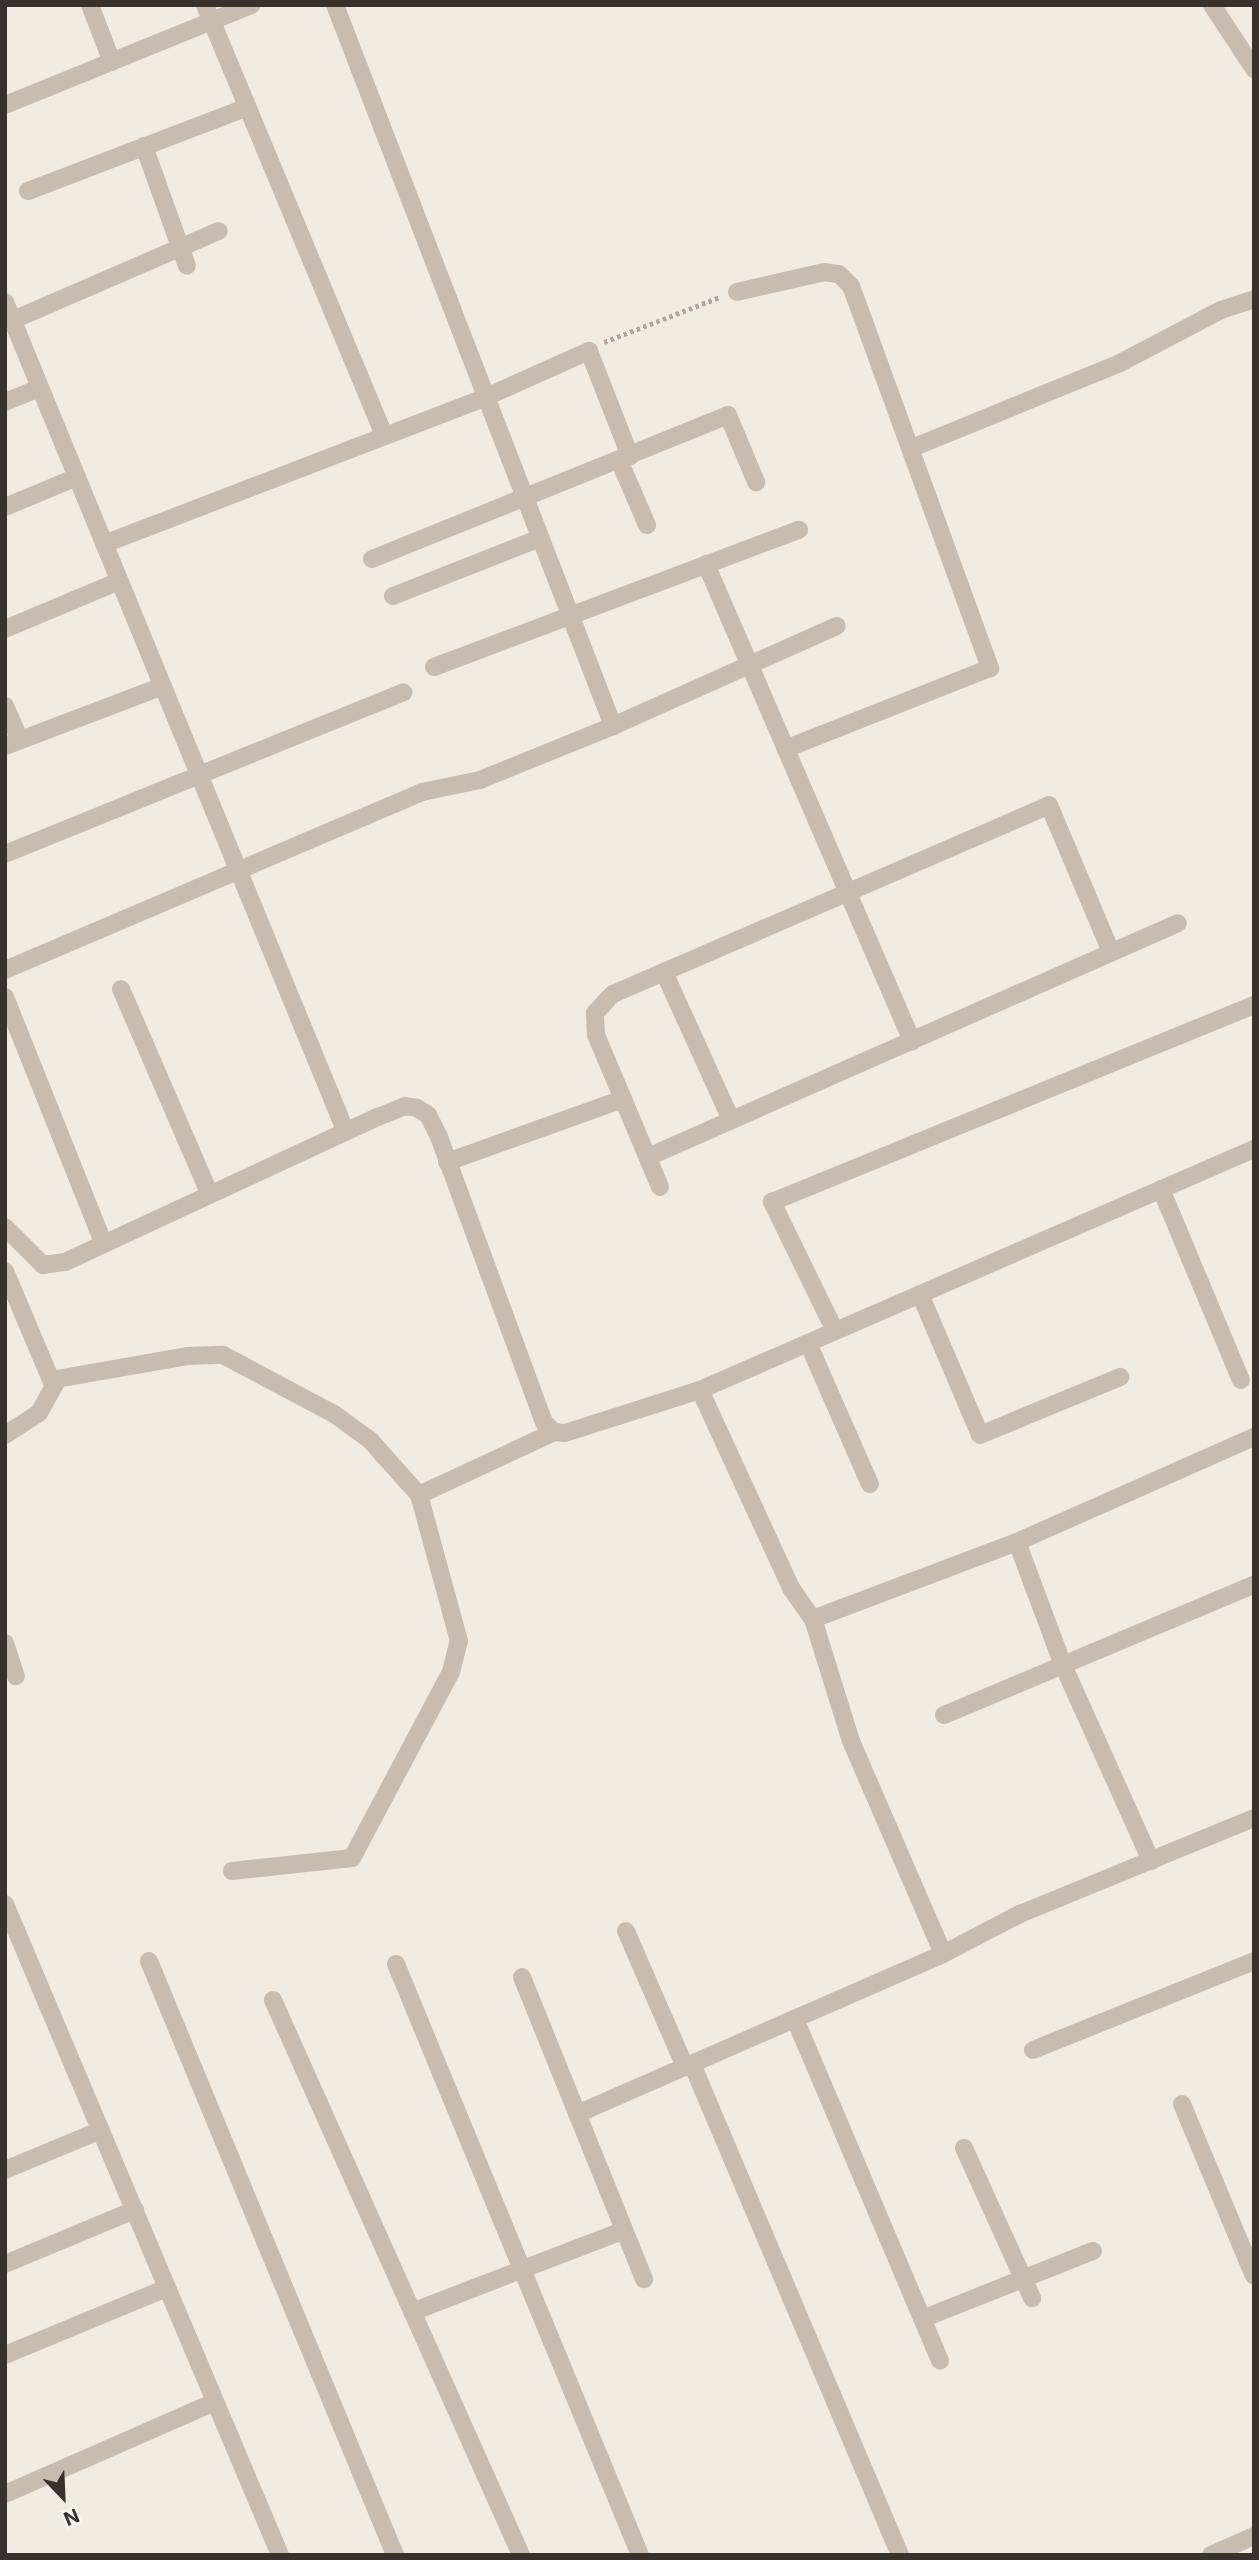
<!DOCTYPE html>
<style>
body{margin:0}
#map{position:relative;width:1259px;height:2560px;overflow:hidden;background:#f1ebe2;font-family:Inter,sans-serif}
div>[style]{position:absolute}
.path>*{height:4.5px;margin-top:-2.25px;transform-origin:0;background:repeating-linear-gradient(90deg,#b4a799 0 3.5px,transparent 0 7px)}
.street>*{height:18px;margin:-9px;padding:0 9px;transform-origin:9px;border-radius:9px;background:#c8bcaf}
span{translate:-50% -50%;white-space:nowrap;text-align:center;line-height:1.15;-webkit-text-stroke:5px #f9f5ee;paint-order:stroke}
.frame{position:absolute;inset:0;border:7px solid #38312c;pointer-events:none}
.north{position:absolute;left:28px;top:2462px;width:70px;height:70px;-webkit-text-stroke:5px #f9f5ee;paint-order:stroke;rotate:157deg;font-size:19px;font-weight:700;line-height:28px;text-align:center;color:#38312c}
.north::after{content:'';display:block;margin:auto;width:24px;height:32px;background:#38312c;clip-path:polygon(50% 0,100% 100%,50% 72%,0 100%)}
</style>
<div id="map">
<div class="path">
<i style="left:604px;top:342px;width:124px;rotate:-21.2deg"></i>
</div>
<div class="street">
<i style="left:90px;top:5px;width:61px;rotate:68.9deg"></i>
<i style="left:205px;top:5px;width:465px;rotate:67.4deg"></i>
<i style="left:335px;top:5px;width:773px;rotate:68.91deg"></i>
<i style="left:1212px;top:5px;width:77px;rotate:56.7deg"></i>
<i style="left:5px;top:105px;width:266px;rotate:-22.1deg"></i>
<i style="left:144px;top:146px;width:127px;rotate:70.3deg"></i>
<i style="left:28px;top:191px;width:235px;rotate:-20.9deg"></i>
<i style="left:737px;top:292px;width:89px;rotate:-12.9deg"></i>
<i style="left:824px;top:272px;width:15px;rotate:8deg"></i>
<i style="left:839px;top:274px;width:17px;rotate:45deg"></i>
<i style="left:851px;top:286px;width:407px;rotate:70deg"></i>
<i style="left:990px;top:668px;width:220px;rotate:158.4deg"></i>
<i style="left:5px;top:302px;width:897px;rotate:67.67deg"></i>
<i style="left:13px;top:320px;width:224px;rotate:-23.4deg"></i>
<i style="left:5px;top:402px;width:38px;rotate:-22deg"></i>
<i style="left:912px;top:448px;width:225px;rotate:-22.2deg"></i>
<i style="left:1120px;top:363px;width:114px;rotate:-27.7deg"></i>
<i style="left:1221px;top:310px;width:35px;rotate:-18deg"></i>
<i style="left:619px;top:460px;width:71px;rotate:66.7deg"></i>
<i style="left:5px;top:507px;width:78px;rotate:-22.6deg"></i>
<i style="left:104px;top:544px;width:409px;rotate:-21deg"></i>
<i style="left:486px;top:397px;width:113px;rotate:-24.1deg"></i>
<i style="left:589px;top:351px;width:113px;rotate:68.7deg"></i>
<i style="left:372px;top:559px;width:384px;rotate:-22deg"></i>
<i style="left:728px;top:415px;width:73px;rotate:67.3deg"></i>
<i style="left:706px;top:564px;width:520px;rotate:66.64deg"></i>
<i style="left:393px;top:596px;width:158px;rotate:-21.5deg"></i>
<i style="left:5px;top:629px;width:124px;rotate:-22.8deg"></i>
<i style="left:434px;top:667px;width:390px;rotate:-20.6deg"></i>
<i style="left:5px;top:706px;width:37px;rotate:66deg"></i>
<i style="left:5px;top:746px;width:169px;rotate:-20.8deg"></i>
<i style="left:5px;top:854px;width:430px;rotate:-22.1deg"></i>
<i style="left:5px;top:970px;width:453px;rotate:-23.1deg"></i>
<i style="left:422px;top:792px;width:59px;rotate:-11.7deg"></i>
<i style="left:480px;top:780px;width:144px;rotate:-22.1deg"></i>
<i style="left:613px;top:726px;width:245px;rotate:-24.1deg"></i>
<i style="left:664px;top:972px;width:162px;rotate:65.6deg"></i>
<i style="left:121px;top:989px;width:224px;rotate:66.6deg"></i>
<i style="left:5px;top:997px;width:266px;rotate:68.2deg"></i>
<i style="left:648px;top:1157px;width:579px;rotate:-23.82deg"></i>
<i style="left:447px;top:1162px;width:187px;rotate:-19.7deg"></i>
<i style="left:660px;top:1187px;width:165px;rotate:-112.8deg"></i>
<i style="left:596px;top:1035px;width:22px;rotate:-93deg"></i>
<i style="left:595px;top:1013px;width:26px;rotate:-47deg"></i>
<i style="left:613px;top:994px;width:475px;rotate:-23.4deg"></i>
<i style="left:1049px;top:805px;width:160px;rotate:67.1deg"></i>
<i style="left:1161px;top:1189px;width:207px;rotate:67.3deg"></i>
<i style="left:5px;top:1227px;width:54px;rotate:45deg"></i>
<i style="left:43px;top:1265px;width:22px;rotate:-8deg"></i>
<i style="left:65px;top:1262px;width:345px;rotate:-24.9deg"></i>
<i style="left:378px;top:1117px;width:29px;rotate:-22deg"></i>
<i style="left:405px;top:1106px;width:12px;rotate:9deg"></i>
<i style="left:417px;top:1108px;width:13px;rotate:32deg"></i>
<i style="left:428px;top:1115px;width:25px;rotate:63deg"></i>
<i style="left:439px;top:1137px;width:304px;rotate:69.8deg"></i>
<i style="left:544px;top:1422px;width:14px;rotate:45deg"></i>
<i style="left:554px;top:1432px;width:11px;rotate:5deg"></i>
<i style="left:565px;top:1433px;width:142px;rotate:-17.7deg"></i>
<i style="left:700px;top:1390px;width:604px;rotate:-23.51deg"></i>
<i style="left:5px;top:1271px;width:118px;rotate:67.1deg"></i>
<i style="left:51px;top:1380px;width:138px;rotate:-10deg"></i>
<i style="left:187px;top:1356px;width:36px;rotate:-2deg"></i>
<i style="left:223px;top:1355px;width:126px;rotate:28deg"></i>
<i style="left:334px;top:1414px;width:44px;rotate:35.8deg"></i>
<i style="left:370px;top:1440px;width:74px;rotate:48.3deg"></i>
<i style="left:419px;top:1495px;width:149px;rotate:-25deg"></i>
<i style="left:920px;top:1294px;width:153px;rotate:66.9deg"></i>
<i style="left:980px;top:1435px;width:152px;rotate:-22.5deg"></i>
<i style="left:835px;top:1331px;width:144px;rotate:-116deg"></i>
<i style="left:772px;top:1202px;width:521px;rotate:-22.23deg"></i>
<i style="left:808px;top:1343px;width:154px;rotate:66.3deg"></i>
<i style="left:700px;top:1390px;width:218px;rotate:65.3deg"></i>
<i style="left:791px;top:1588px;width:38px;rotate:55deg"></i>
<i style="left:813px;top:1619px;width:128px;rotate:72.7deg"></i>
<i style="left:851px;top:1741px;width:232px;rotate:66.6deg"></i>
<i style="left:5px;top:1435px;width:40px;rotate:-32.9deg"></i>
<i style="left:39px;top:1413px;width:35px;rotate:-61deg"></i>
<i style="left:1017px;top:1542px;width:131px;rotate:69.5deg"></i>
<i style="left:1063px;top:1665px;width:215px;rotate:65.8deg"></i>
<i style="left:813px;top:1619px;width:218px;rotate:-20.7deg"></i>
<i style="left:1017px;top:1542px;width:259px;rotate:-23.9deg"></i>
<i style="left:5px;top:1643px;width:35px;rotate:72deg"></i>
<i style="left:944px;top:1715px;width:336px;rotate:-22.8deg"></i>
<i style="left:232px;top:1871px;width:121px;rotate:-6.2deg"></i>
<i style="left:352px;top:1858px;width:211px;rotate:-62deg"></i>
<i style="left:451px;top:1672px;width:32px;rotate:-76deg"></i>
<i style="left:459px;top:1641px;width:151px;rotate:-105.3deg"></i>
<i style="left:5px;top:1904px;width:707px;rotate:67.1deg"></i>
<i style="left:626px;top:1931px;width:148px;rotate:66.5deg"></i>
<i style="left:149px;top:1961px;width:643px;rotate:67.5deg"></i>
<i style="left:396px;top:1964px;width:639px;rotate:67.57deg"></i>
<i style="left:522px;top:1977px;width:326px;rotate:68deg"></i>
<i style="left:273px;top:2000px;width:608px;rotate:65.92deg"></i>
<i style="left:795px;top:2019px;width:371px;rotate:67deg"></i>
<i style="left:1033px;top:2050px;width:238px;rotate:-21.9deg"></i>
<i style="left:692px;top:2064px;width:533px;rotate:67.04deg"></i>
<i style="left:1182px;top:2104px;width:186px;rotate:67.3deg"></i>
<i style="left:577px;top:2114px;width:399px;rotate:-23.6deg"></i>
<i style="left:943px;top:1954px;width:87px;rotate:-27.5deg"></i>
<i style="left:1020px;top:1914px;width:253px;rotate:-22.3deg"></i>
<i style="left:964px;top:2148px;width:165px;rotate:65.6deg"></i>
<i style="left:5px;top:2170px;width:104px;rotate:-22.6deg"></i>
<i style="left:5px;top:2264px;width:141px;rotate:-22.6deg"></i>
<i style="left:412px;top:2312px;width:227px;rotate:-21.1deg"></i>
<i style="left:922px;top:2319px;width:184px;rotate:-21.7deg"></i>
<i style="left:5px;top:2355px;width:175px;rotate:-22.5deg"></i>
<i style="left:5px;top:2494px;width:229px;rotate:-23.7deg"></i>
<i style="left:1211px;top:2555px;width:47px;rotate:-23.8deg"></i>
</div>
<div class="frame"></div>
<div class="north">N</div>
</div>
